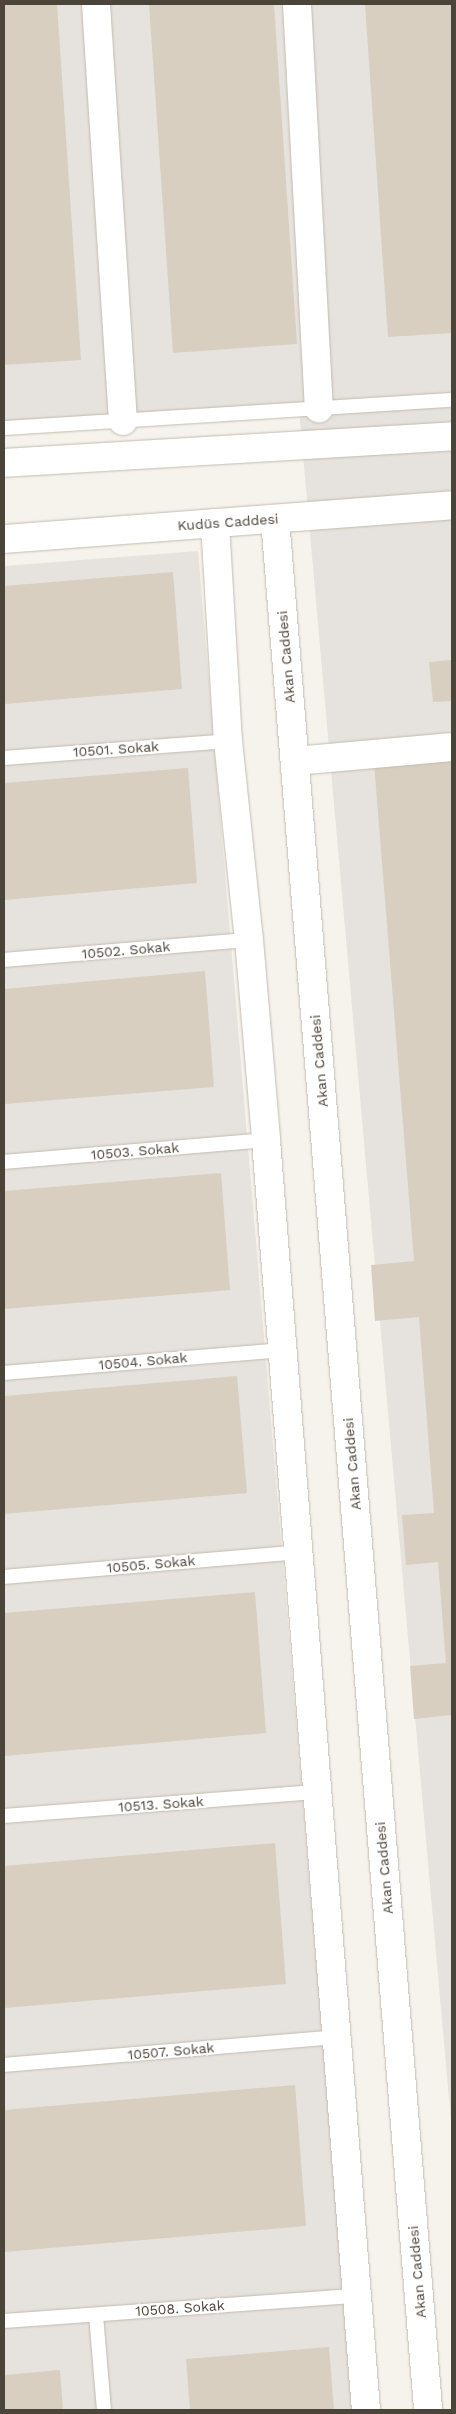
<!DOCTYPE html>
<meta charset="utf-8">
<style>
body{margin:0}
#map{position:relative;width:456px;height:2414px;overflow:hidden;background:#f6f3ec;font-family:"Work Sans",sans-serif}
div>[style]{position:absolute}
.industrial>*{inset:0;background:#e6e2dd}
.building>*{inset:0;background:#d8cfc1}
.roads{filter:drop-shadow(0 0 1px #c2bbae) drop-shadow(0 0 1px #c2bbae)}
.service>*{height:14px;margin:-7px;padding:0 7px;transform-origin:7px;border-radius:7px;background:#fff}
.minor>*{height:28px;margin:-14px;padding:0 14px;transform-origin:14px;border-radius:14px;background:#fff}
.tertiary>*{height:28px;margin:-14px;padding:0 14px;transform-origin:14px;border-radius:14px;background:#fff}
span{translate:-50% -50%;white-space:nowrap;text-align:center;line-height:1.15;-webkit-text-stroke:4px #fff;paint-order:stroke}
.street-label{font-size:14px;color:#4b4439}
.frame{position:absolute;inset:0;border:5px solid #4b4439;pointer-events:none}
</style>
<div id="map">
<div class="industrial">
<i style="clip-path:polygon(4px 4px,452px 4px,452px 2133px,299px 410px,4px 432px)"></i>
<i style="clip-path:polygon(198px 551px,354px 2410px,4px 2410px,4px 566px)"></i>
</div>
<div class="building">
<i style="clip-path:polygon(4px 4px,57px 4px,81px 360px,4px 365px)"></i>
<i style="clip-path:polygon(149px 4px,274px 4px,297px 344px,173px 353px)"></i>
<i style="clip-path:polygon(365px 4px,452px 4px,452px 333px,388px 337px)"></i>
<i style="clip-path:polygon(173px 572px,182px 689px,4px 704px,4px 586px)"></i>
<i style="clip-path:polygon(452px 660px,452px 701px,433px 702px,429px 662px)"></i>
<i style="clip-path:polygon(452px 756px,452px 1715px,414px 1719px,410px 1666px,446px 1663px,438px 1562px,406px 1565px,402px 1515px,434px 1513px,419px 1317px,375px 1321px,371px 1265px,414px 1261px,374px 763px)"></i>
<i style="clip-path:polygon(188px 768px,197px 883px,4px 900px,4px 783px)"></i>
<i style="clip-path:polygon(205px 971px,214px 1087px,4px 1104px,4px 989px)"></i>
<i style="clip-path:polygon(221px 1173px,230px 1290px,4px 1309px,4px 1191px)"></i>
<i style="clip-path:polygon(237px 1376px,247px 1493px,4px 1514px,4px 1396px)"></i>
<i style="clip-path:polygon(255px 1592px,266px 1733px,4px 1756px,4px 1613px)"></i>
<i style="clip-path:polygon(275px 1843px,286px 1984px,4px 2008px,4px 1866px)"></i>
<i style="clip-path:polygon(295px 2085px,306px 2226px,4px 2252px,4px 2110px)"></i>
<i style="clip-path:polygon(329px 2347px,334px 2410px,190px 2410px,186px 2359px)"></i>
<i style="clip-path:polygon(60px 2370px,63px 2410px,4px 2410px,4px 2375px)"></i>
</div>
<div class="roads">
<div class="service">
<i style="left:4px;top:428px;width:449px;rotate:-3.6deg"></i>
<i style="left:4px;top:758px;width:225px;rotate:-4.3deg"></i>
<i style="left:4px;top:960px;width:246px;rotate:-4.7deg"></i>
<i style="left:4px;top:1162px;width:263px;rotate:-4.8deg"></i>
<i style="left:4px;top:1373px;width:280px;rotate:-4.7deg"></i>
<i style="left:4px;top:1577px;width:296px;rotate:-4.8deg"></i>
<i style="left:4px;top:1816px;width:315px;rotate:-4.4deg"></i>
<i style="left:4px;top:2065px;width:335px;rotate:-4.8deg"></i>
<i style="left:96px;top:2315px;width:95px;rotate:85.2deg"></i>
<i style="left:4px;top:2321px;width:353px;rotate:-4.1deg"></i>
</div>
<div class="minor">
<i style="left:96px;top:4px;width:418px;rotate:86.3deg"></i>
<i style="left:297px;top:4px;width:405px;rotate:86.9deg"></i>
<i style="left:295px;top:761px;width:158px;rotate:-5.1deg"></i>
</div>
<div class="tertiary">
<i style="left:4px;top:463px;width:449px;rotate:-3.4deg"></i>
<i style="left:275px;top:519px;width:1897px;rotate:85.37deg"></i>
<i style="left:215px;top:523px;width:218px;rotate:86.6deg"></i>
<i style="left:228px;top:741px;width:200px;rotate:84deg"></i>
<i style="left:249px;top:940px;width:201px;rotate:85.1deg"></i>
<i style="left:266px;top:1140px;width:1274px;rotate:85.5deg"></i>
<i style="left:4px;top:539px;width:449px;rotate:-4.3deg"></i>
</div>
</div>
<div class="street-label">
<span style="left:228px;top:522px;rotate:-4deg">Kudüs Caddesi</span>
<span style="left:286px;top:657px;rotate:-95deg">Akan Caddesi</span>
<span style="left:116px;top:749px;rotate:-4deg">10501. Sokak</span>
<span style="left:126px;top:950px;rotate:-5deg">10502. Sokak</span>
<span style="left:319px;top:1061px;rotate:-95deg">Akan Caddesi</span>
<span style="left:135px;top:1151px;rotate:-5deg">10503. Sokak</span>
<span style="left:143px;top:1361px;rotate:-5deg">10504. Sokak</span>
<span style="left:352px;top:1464px;rotate:-95deg">Akan Caddesi</span>
<span style="left:151px;top:1564px;rotate:-5deg">10505. Sokak</span>
<span style="left:161px;top:1804px;rotate:-4deg">10513. Sokak</span>
<span style="left:384px;top:1868px;rotate:-95deg">Akan Caddesi</span>
<span style="left:171px;top:2051px;rotate:-5deg">10507. Sokak</span>
<span style="left:417px;top:2272px;rotate:-95deg">Akan Caddesi</span>
<span style="left:180px;top:2308px;rotate:-4deg">10508. Sokak</span>
</div>
<div class="frame"></div>
</div>
